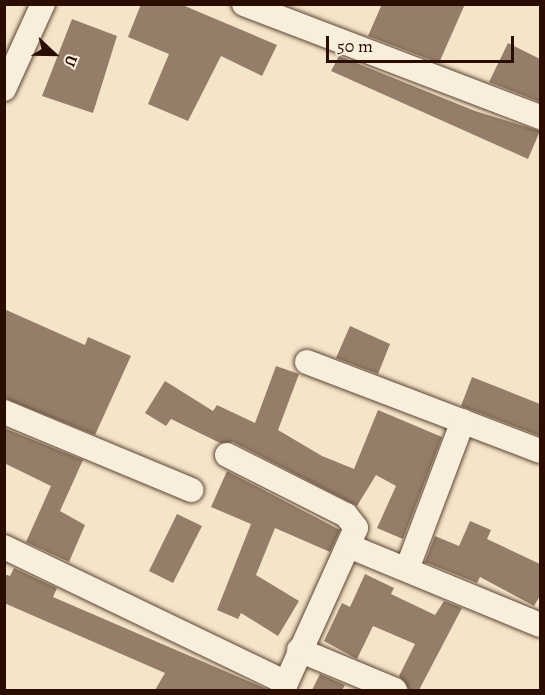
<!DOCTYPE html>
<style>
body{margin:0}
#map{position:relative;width:545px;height:695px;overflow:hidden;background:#f4e5c9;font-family:Alegreya,serif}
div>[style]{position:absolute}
.building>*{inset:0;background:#947d69}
.roads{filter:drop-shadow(0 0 2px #5d4332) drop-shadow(0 0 2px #5d4332)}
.minor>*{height:24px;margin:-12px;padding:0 12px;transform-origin:12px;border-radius:12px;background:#f8eedc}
span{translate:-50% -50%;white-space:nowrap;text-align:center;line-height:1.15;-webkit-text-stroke:4.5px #f8eedc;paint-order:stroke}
.frame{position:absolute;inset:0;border:6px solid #2b0d00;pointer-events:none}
.north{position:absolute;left:24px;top:24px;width:60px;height:60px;-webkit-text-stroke:4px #f8eedc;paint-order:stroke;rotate:112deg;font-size:16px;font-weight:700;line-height:24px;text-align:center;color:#2b0d00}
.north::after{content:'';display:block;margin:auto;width:21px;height:27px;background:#2b0d00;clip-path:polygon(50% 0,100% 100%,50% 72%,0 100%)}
.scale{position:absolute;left:326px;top:36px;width:188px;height:27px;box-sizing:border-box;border:3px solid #2b0d00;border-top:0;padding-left:8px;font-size:18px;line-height:21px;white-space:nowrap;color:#2b0d00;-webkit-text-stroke:4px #f8eedc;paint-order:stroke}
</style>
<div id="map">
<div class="building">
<i style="clip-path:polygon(141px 4px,180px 4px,277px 45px,262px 76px,221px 56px,188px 121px,148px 104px,169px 54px,128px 37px)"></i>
<i style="clip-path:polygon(382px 4px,465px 4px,439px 63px,368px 36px)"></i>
<i style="clip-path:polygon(72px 19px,117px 36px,93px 113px,42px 96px)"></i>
<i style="clip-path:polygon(508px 43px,540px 59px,540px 102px,489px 82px)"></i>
<i style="clip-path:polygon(339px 56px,475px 111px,540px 131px,528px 159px,331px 71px)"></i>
<i style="clip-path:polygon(4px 309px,85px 345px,88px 337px,131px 356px,95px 435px,4px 398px)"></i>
<i style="clip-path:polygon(350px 326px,390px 344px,378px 374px,336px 358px)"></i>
<i style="clip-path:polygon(276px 366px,299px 374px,278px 430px,322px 456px,354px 469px,378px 410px,442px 437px,403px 539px,377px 528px,396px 486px,376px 475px,357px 506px,233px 442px,220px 443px,171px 419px,166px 426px,145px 413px,165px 381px,213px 411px,217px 405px,255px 423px)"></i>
<i style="clip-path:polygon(472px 377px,540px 404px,540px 436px,461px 406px)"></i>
<i style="clip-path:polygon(4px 428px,83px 460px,60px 511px,85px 525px,69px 562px,26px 542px,51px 486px,4px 463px)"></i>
<i style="clip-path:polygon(227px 471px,340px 530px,330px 552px,275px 528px,256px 575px,299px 601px,278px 636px,241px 613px,238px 619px,217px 610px,251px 524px,211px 507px)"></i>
<i style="clip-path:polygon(177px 514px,202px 526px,173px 583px,149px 571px)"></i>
<i style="clip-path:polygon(470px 521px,491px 530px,487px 539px,540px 564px,540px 596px,534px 606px,480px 577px,477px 583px,425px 562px,435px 536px,459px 546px)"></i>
<i style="clip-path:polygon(14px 568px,57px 588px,53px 597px,269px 690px,155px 690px,165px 673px,4px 603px,4px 574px,10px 576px)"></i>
<i style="clip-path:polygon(365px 574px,394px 588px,391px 594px,435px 615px,444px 601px,462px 608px,419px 690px,409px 690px,399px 676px,415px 644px,373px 626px,357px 659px,324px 641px,342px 603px,350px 607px)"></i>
<i style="clip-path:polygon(320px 674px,345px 685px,342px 690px,312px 690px)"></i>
</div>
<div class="roads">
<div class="minor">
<i style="left:244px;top:4px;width:317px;rotate:20.9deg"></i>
<i style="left:4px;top:89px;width:94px;rotate:-65.4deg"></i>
<i style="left:307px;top:362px;width:249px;rotate:20.9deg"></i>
<i style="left:4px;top:412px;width:203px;rotate:22.6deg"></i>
<i style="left:227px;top:455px;width:133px;rotate:26.8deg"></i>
<i style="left:346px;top:515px;width:16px;rotate:52deg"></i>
<i style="left:356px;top:528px;width:178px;rotate:114.3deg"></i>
<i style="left:4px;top:547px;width:313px;rotate:25.7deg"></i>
<i style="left:351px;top:547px;width:204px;rotate:22.4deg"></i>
<i style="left:407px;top:569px;width:158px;rotate:-69.3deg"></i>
<i style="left:299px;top:650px;width:104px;rotate:22.6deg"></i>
</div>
</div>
<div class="frame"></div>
<div class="north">U</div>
<div class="scale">50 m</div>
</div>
